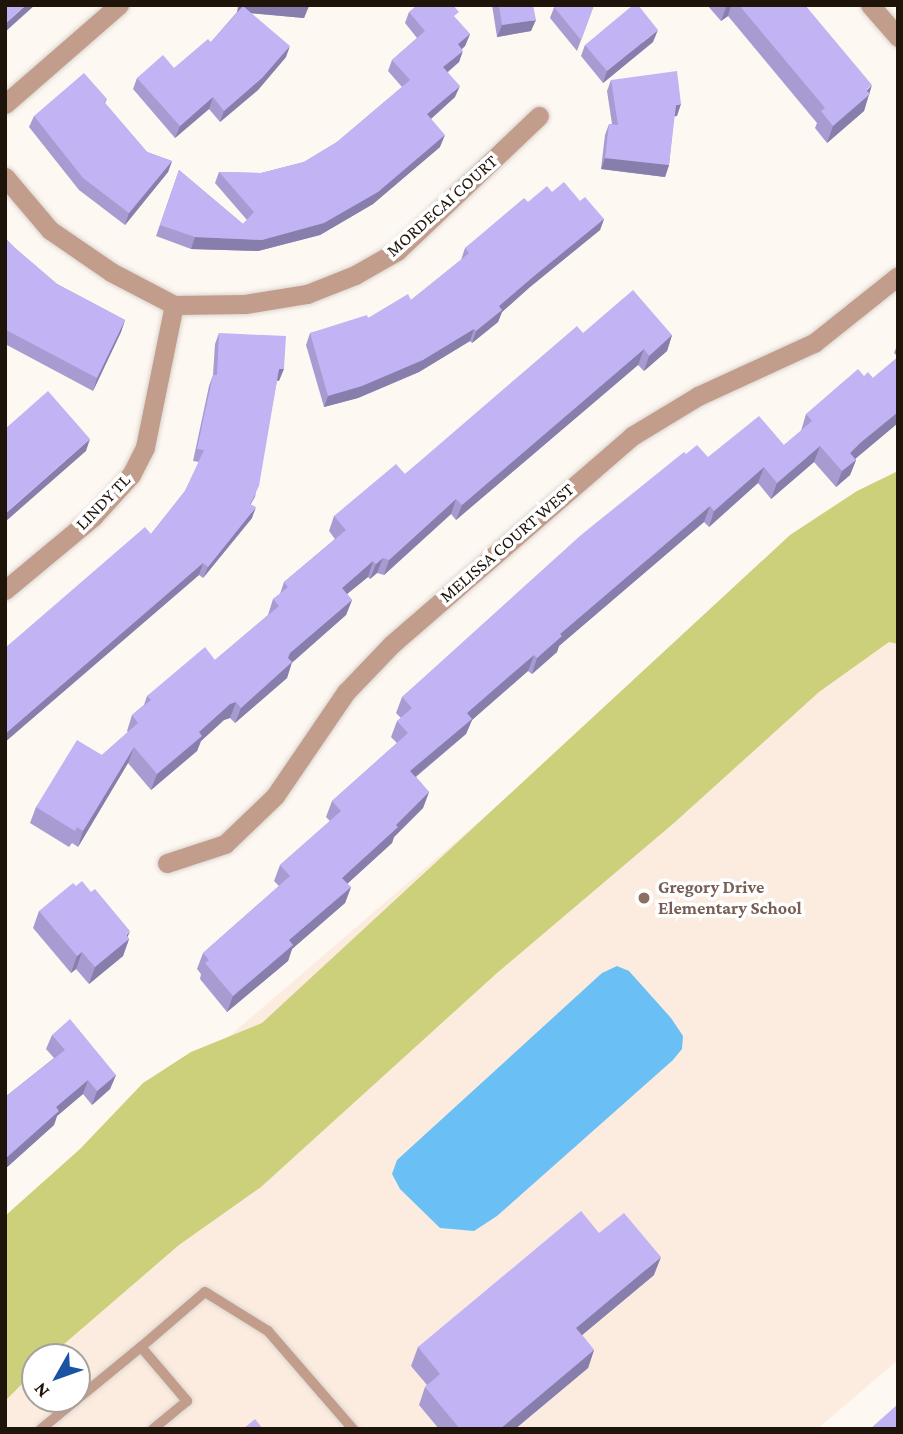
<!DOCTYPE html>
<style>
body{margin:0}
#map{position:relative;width:903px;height:1434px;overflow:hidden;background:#fef8f3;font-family:"Crimson Pro",serif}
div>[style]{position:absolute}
.built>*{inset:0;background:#fcecdf}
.green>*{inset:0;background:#ccd07a}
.water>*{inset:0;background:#6abff4}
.roads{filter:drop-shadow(0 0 2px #dad4ce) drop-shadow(0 0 2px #dad4ce)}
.service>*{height:10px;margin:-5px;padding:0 5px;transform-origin:5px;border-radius:5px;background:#c29d8b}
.minor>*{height:19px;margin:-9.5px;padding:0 9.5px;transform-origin:9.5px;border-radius:9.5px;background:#c29d8b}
.wall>*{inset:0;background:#a79bd2}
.shaded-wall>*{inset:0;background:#887eab}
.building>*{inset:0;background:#c2b4f4}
.dots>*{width:19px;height:19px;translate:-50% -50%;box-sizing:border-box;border:4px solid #fff;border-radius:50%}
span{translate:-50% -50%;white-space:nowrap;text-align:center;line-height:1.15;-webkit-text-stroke:7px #fff;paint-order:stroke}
.street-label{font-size:18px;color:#1e140a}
.education-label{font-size:18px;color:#785e54;font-weight:700}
.left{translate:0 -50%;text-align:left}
.frame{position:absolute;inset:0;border:7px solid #1e140a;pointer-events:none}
.north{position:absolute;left:21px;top:1343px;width:70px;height:70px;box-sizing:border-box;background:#fff;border:2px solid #a5a19d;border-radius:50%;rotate:230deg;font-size:19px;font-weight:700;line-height:28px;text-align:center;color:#1e140a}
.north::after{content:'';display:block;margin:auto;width:24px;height:32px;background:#1a53a4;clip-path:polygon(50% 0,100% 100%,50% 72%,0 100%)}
</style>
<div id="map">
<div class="built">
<i style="clip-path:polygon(evenodd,845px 507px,898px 567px,898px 1360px,817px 1429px,5px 1429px,5px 1229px,845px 507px,35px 1357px,77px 1357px,77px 1399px,35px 1399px,35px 1357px)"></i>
</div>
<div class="green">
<i style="clip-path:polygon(898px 471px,898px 644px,889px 642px,819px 692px,674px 823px,497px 973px,261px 1187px,179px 1245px,49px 1357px,35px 1357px,35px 1371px,5px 1401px,5px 1216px,80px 1149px,143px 1083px,191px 1052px,262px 1023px,790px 535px,857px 491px)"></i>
</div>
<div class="water">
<i style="clip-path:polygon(617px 966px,629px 971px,671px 1018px,683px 1036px,682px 1049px,673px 1060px,497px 1216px,474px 1231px,440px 1228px,400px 1189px,392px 1174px,397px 1160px,602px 973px)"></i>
</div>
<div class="roads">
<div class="service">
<i style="left:141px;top:1347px;width:84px;rotate:-40.7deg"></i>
<i style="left:205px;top:1292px;width:74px;rotate:31.8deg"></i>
<i style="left:268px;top:1331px;width:130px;rotate:49.1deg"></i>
<i style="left:41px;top:1429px;width:129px;rotate:-39.4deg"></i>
<i style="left:141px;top:1347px;width:71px;rotate:49.6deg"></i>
<i style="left:187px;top:1401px;width:44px;rotate:140.5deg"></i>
</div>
<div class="minor">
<i style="left:870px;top:5px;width:43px;rotate:48.8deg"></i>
<i style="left:5px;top:104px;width:151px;rotate:-41deg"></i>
<i style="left:5px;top:177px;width:70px;rotate:49.7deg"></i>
<i style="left:50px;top:230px;width:74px;rotate:34.5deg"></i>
<i style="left:111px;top:272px;width:71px;rotate:27.6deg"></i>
<i style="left:174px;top:305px;width:71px;rotate:-0.8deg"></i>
<i style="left:245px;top:304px;width:63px;rotate:-9.2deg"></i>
<i style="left:307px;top:294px;width:52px;rotate:-21.6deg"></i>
<i style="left:355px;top:275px;width:48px;rotate:-29.7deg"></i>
<i style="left:397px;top:251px;width:196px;rotate:-43.6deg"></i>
<i style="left:5px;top:590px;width:114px;rotate:-39.7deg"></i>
<i style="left:93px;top:517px;width:57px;rotate:-47.9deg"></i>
<i style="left:131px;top:475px;width:31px;rotate:-63deg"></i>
<i style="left:145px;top:447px;width:145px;rotate:-78.5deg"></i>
<i style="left:167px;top:863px;width:61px;rotate:-18.1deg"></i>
<i style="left:225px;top:844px;width:69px;rotate:-43.8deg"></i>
<i style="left:275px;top:796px;width:126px;rotate:-55.7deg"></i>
<i style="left:346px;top:692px;width:66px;rotate:-46.2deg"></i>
<i style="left:392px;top:644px;width:318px;rotate:-40.9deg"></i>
<i style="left:632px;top:436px;width:77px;rotate:-31.2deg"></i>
<i style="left:698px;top:396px;width:128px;rotate:-24.6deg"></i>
<i style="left:814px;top:343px;width:107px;rotate:-38.6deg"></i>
</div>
</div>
<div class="wall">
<i style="clip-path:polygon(238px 5px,309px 5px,304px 18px,251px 13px,286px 57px,258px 90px,220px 122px,209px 109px,175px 138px,133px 89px,137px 78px,174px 68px,211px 42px,237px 12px)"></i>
<i style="clip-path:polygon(492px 5px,533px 5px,531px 31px,497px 37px)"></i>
<i style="clip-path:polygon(555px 5px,594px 5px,577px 51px,550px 18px)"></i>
<i style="clip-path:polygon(707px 5px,805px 5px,869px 93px,864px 111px,827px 143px,815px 128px,817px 123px,728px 16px,721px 21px)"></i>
<i style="clip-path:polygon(409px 12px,456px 19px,470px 34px,465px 46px,462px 49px,459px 62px,448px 72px,455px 97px,431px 119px,440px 147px,373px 204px,320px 235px,258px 251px,191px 249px,156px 236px,179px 170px,243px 224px,247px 220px,215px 183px,219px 172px,261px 173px,304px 162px,337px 142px,402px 87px,388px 71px,392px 60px,417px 38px,405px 23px)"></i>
<i style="clip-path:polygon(653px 42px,603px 83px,581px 56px,585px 45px)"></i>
<i style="clip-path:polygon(611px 80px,677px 116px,674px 116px,669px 165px,665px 177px,601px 169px,605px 135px,609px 124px,612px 124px,607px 91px)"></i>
<i style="clip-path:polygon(107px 99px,105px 103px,147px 152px,172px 161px,168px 172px,125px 225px,79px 190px,29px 127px,34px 116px)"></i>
<i style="clip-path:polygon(552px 192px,580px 201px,604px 219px,600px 230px,530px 287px,502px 312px,498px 322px,472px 343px,470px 341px,419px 372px,358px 398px,324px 407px,306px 345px,310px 333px,368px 318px,411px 300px,461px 260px,465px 248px,528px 202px)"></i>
<i style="clip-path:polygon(5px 238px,15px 248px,57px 284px,125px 320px,121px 332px,93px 391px,5px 344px)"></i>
<i style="clip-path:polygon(219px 333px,279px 381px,277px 380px,255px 497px,251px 504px,252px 518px,203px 578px,199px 575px,5px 742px,5px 648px,151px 534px,185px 491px,199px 462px,193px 461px,209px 386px,213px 375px,215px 344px)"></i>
<i style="clip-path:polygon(583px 333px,672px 335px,667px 351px,644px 371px,638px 365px,456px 520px,451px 514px,384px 575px,377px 573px,370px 579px,368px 577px,347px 594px,352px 600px,346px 615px,292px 662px,287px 678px,235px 723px,230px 718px,224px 720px,201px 741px,197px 751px,151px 790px,128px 763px,78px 847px,72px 843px,69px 847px,30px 823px,36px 807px,102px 755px,128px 732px,127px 731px,132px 715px,144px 705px,147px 696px,215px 660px,268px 615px,273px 599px,280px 594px,284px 582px,335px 539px,329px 531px,334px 516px,405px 474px)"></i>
<i style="clip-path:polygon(898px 343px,898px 423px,855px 459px,856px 460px,850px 475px,836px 487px,814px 462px,771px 499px,758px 483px,709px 527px,704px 522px,559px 646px,557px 652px,532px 674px,528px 671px,502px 693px,472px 720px,466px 734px,416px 777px,429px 792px,423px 808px,394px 837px,392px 843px,347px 884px,351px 887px,345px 903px,292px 949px,288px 961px,227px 1012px,200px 979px,201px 974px,197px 969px,203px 953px,279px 886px,274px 881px,280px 865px,330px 821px,326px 817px,332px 801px,397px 743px,391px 737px,397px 721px,401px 718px,396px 713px,402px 697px,686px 454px,708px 457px,784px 445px,801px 431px,806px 414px,864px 376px,873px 378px,898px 357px,894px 353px)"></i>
<i style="clip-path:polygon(39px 911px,128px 937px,129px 939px,123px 956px,89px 984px,76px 969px,71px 973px,33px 928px)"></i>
<i style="clip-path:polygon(52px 1035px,116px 1075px,110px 1089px,92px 1105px,83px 1094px,57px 1116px,54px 1125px,5px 1169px,5px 1097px,54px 1058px,46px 1049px)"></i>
<i style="clip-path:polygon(599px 1233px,654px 1275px,582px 1335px,594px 1350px,588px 1368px,515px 1429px,439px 1429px,419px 1405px,425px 1387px,427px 1385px,411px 1366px,418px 1347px)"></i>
</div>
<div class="shaded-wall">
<i style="clip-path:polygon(26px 5px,35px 5px,5px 32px,5px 24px)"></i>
<i style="clip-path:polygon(240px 5px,297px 5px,309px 6px,304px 18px,237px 12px)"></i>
<i style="clip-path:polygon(727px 5px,731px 5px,728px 16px,721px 21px)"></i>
<i style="clip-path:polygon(536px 20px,531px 31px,497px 37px,502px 25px)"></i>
<i style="clip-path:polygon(658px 30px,653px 42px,603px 83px,607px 71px)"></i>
<i style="clip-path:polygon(470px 34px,465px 46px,454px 56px,458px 44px)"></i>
<i style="clip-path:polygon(290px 46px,286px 57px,258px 90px,220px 122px,224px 111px)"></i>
<i style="clip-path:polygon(463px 51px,459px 62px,439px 79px,443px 67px)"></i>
<i style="clip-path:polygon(872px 85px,864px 111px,827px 143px,833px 126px)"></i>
<i style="clip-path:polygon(460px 86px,455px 97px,423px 126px,427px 114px)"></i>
<i style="clip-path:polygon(213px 97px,209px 109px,175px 138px,180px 126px)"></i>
<i style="clip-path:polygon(681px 104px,677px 116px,671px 117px,676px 105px)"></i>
<i style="clip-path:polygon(445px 135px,440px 147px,373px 204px,320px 235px,258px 251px,191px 249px,195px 237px,262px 240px)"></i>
<i style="clip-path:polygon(605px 158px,669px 165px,665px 177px,601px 169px)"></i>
<i style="clip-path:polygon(172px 161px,168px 172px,125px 225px,129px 213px)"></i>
<i style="clip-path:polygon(604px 219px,600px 230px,530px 287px,502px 312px,498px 322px,472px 343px,476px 331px,499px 306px,534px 276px)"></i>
<i style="clip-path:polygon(125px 320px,121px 332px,93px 391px,97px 378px)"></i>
<i style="clip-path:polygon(474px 329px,470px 341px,419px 372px,358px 398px,324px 407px,328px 396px)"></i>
<i style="clip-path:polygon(672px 335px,667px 351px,644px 371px,649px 356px)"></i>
<i style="clip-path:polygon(644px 349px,638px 365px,456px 520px,462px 505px)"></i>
<i style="clip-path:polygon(279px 369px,284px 369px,279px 381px,274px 380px)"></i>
<i style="clip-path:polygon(898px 412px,898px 423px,855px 459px,856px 460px,850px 475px,836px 487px,842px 471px,850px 453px,860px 443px)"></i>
<i style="clip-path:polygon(90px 439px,86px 451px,5px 522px,5px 514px)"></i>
<i style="clip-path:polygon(820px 446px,814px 462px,771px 499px,777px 483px)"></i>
<i style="clip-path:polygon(764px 467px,758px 483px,709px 527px,714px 511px)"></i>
<i style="clip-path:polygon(456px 499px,451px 514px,384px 575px,389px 560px)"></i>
<i style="clip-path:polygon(710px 506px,704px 522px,559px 646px,557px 652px,532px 674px,537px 658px,560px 634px)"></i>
<i style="clip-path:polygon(256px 507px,252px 518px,203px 578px,208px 567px)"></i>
<i style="clip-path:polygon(383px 558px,377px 573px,370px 579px,376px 564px)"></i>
<i style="clip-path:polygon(373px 561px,368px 577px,336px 603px,342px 588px)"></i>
<i style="clip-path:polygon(203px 563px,199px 575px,5px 742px,5px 734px)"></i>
<i style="clip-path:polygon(352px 600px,346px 615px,285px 669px,292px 662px,287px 678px,235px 723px,241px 708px,290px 653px)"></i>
<i style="clip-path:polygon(534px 655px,528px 671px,472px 720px,466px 734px,404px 786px,410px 771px,467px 713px)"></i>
<i style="clip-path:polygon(236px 702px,230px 718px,224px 720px,201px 741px,197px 751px,151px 790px,157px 774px,199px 732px,230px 704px)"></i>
<i style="clip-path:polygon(134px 747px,128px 763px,78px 847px,83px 831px)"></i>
<i style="clip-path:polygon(429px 792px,423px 808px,394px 837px,392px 843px,336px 894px,342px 878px)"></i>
<i style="clip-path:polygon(351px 887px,345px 903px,292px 949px,288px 961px,227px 1012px,233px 996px,289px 940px)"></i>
<i style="clip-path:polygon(130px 931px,126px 941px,129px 939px,123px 956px,89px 984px,95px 967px)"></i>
<i style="clip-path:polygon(82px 952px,76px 969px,71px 973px,77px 956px)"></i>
<i style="clip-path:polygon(116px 1075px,110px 1089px,92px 1105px,97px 1091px)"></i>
<i style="clip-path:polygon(88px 1080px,83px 1094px,57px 1116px,54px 1125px,5px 1169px,5px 1159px,56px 1107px)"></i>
<i style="clip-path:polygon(661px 1257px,654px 1275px,569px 1346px,576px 1328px)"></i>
<i style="clip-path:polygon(594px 1350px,588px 1368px,515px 1429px,500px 1429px)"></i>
</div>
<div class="building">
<i style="clip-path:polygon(5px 5px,26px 5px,5px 24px)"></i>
<i style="clip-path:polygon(417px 5px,453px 5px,459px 12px,454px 16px,470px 34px,458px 44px,463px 51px,443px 67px,460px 86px,427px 114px,445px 135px,378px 192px,324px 223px,262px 240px,195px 237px,160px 225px,179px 170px,243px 224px,254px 212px,219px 172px,261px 173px,304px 162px,337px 142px,410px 80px,392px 60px,425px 31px,409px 12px)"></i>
<i style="clip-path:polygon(499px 5px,533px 5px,536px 20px,502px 25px)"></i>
<i style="clip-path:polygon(555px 5px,594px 5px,581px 40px,554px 7px)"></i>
<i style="clip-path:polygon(633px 5px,638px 5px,658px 30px,607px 71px,585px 45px)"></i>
<i style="clip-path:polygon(739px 5px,805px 5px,872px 85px,866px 90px,870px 94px,833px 126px,821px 111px,825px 108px)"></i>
<i style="clip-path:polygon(243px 6px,290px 46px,262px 78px,224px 111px,213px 97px,180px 126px,137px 78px,163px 55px,174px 68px,208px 39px,211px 42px)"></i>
<i style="clip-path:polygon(677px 71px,681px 104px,676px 105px,669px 165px,605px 158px,609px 124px,618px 125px,611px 80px)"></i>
<i style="clip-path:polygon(84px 73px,107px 99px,104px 102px,147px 152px,172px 161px,129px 213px,83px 178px,34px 116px)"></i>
<i style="clip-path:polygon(564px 182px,580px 201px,585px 197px,604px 219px,534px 276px,499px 306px,502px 310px,476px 331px,474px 329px,423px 360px,362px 386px,328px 396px,310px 333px,367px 315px,368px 318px,408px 294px,411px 300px,469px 253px,465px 248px,524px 198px,528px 202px,547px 186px,552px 192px)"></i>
<i style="clip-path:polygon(5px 238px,15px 248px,57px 284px,125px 320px,97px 378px,8px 331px,5px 328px)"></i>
<i style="clip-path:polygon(633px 290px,672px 335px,649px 356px,644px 349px,462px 505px,456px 499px,389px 560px,383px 558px,376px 564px,373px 561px,342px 588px,352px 600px,290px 653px,288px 658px,292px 662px,241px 708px,236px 702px,230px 704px,199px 732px,202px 736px,157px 774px,134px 747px,83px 831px,77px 827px,75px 831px,36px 807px,77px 740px,102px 755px,138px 723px,132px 715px,151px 700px,147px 696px,205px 647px,215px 660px,279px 606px,273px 599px,288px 587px,284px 582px,346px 530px,334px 516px,396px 464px,405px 474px,577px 326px,583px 333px)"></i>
<i style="clip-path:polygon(219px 333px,286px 336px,284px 369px,279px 369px,259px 486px,250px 504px,256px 507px,208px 567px,203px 563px,5px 734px,5px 648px,145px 527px,151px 534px,185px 491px,204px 450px,197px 449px,213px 375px,217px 375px)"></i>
<i style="clip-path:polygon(898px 357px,898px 412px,860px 443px,850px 453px,856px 460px,842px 471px,820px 446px,777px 483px,764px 467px,714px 511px,710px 506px,560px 634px,562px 636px,537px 658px,534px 655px,508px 677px,467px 713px,472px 719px,410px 771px,429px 792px,396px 825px,398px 827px,342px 878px,351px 887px,289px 940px,293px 945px,233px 996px,205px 963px,209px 960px,203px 953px,290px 876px,280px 865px,341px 811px,332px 801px,408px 733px,397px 721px,412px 708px,402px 697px,581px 535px,684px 452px,686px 454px,697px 445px,708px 457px,759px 416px,784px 445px,812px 421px,806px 414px,858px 369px,864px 376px,868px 372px,873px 378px)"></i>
<i style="clip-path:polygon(48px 391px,90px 439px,5px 514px,5px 429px)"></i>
<i style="clip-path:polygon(82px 881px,91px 892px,95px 889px,130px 931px,126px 934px,129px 939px,95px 967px,82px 952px,77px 956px,39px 911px,73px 883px,76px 886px)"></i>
<i style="clip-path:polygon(70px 1019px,116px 1075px,97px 1091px,88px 1080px,56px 1107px,59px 1111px,5px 1159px,5px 1097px,65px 1050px,52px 1035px)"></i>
<i style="clip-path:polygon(581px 1211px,599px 1233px,624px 1213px,661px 1257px,576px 1328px,594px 1350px,500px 1429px,460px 1429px,425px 1387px,440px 1374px,418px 1347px)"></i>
<i style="clip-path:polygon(898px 1404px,898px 1429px,870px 1429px)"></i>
<i style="clip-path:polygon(255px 1419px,263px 1429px,243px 1429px)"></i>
</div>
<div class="dots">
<i style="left:644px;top:898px;background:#8d6e63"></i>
</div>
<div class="street-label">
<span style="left:442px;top:206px;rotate:-42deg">MORDECAI COURT</span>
<span style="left:103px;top:502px;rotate:-46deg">LINDY TL</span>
<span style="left:507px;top:543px;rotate:-41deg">MELISSA COURT WEST</span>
</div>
<div class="education-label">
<span class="left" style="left:658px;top:898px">Gregory Drive<br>Elementary School</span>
</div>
<div class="frame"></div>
<div class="north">N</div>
</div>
